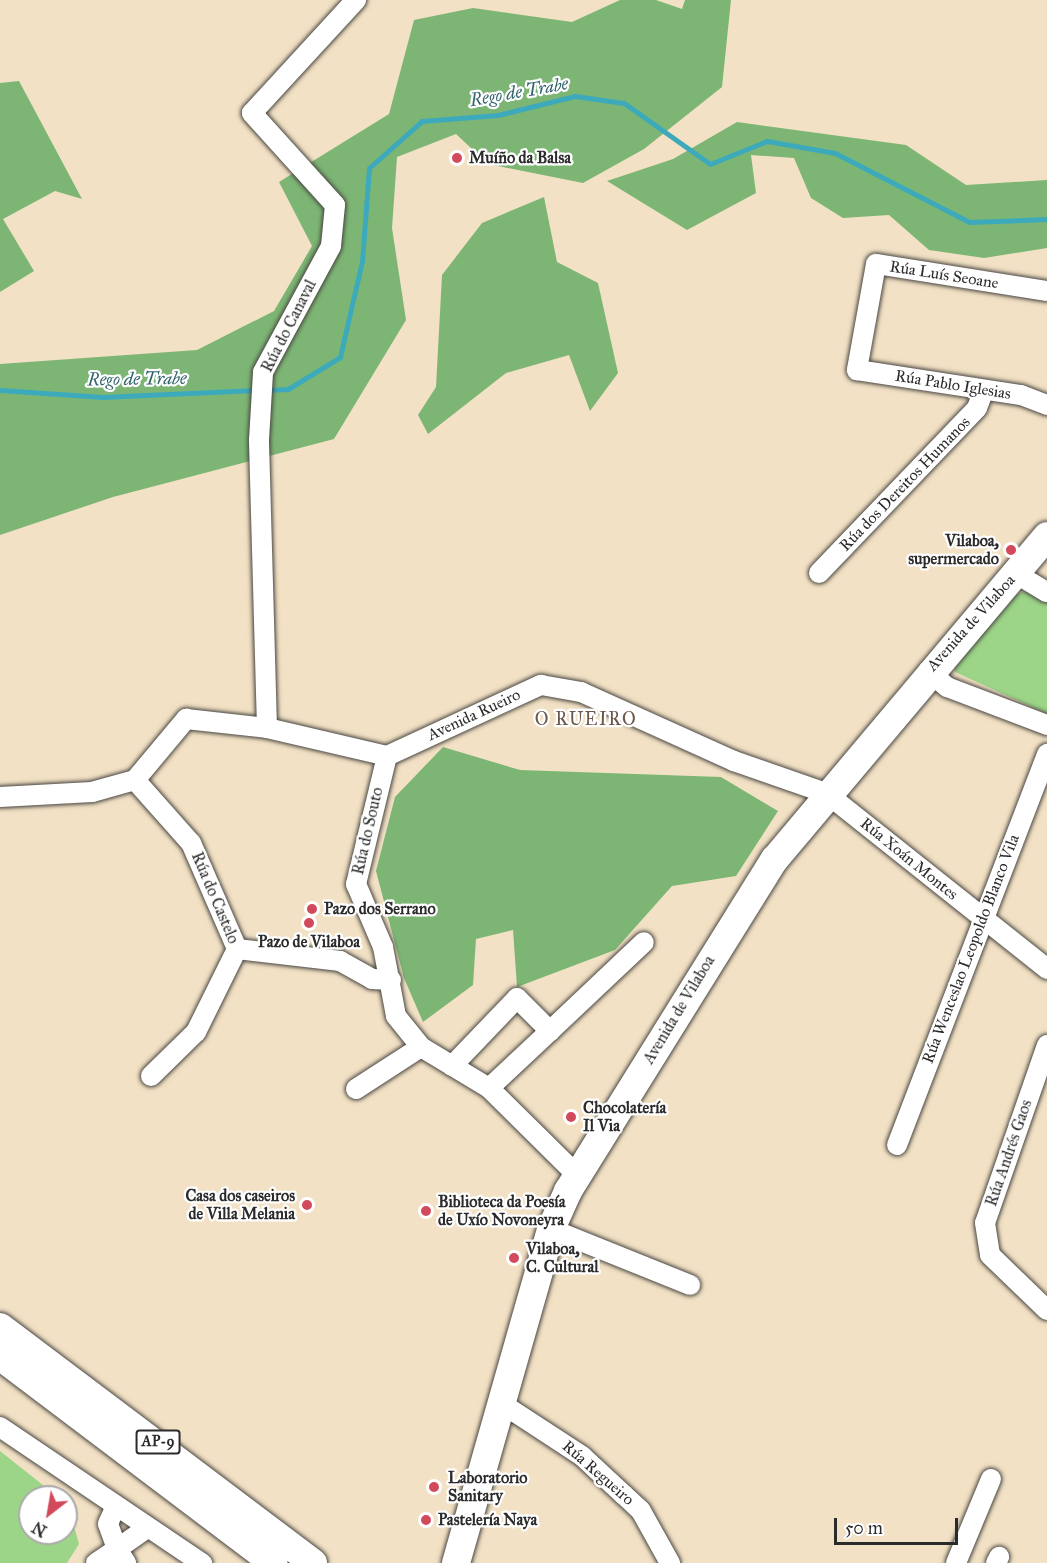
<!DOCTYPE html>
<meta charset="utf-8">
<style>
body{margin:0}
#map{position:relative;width:1047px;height:1563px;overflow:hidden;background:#f2e1c4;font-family:"IM FELL Great Primer",serif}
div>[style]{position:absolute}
.green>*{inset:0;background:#9cd588}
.forest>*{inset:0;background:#7db674}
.stream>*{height:5px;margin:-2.5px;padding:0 2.5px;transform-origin:2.5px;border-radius:2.5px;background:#3daabc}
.roads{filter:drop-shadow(0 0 2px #494642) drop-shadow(0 0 2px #494642)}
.minor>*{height:20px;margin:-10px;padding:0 10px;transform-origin:10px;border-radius:10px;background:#fff}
.highway>*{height:28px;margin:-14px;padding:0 14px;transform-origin:14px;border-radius:14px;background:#fff}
.dots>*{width:16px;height:16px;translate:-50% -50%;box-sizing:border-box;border:3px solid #fff;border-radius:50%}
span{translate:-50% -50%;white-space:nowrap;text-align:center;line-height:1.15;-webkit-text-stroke:4.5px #fff;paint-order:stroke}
.shield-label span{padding:2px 4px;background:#fff;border:2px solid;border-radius:4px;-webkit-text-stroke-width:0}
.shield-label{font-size:15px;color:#2b2b2b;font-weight:700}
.poi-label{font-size:16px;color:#2b2b2b;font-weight:700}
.left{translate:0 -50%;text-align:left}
.right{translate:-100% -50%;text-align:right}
.street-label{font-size:16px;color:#2b2b2b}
.water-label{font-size:18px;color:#33646c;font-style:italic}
.neighbourhood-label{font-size:18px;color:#6a584c;letter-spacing:1.5px}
.north{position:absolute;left:18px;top:1485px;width:60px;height:60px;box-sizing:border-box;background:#fff;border:2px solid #aaa;border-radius:50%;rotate:211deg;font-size:16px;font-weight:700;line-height:24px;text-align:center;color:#2b2b2b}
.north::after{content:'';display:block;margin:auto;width:21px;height:27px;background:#d1495b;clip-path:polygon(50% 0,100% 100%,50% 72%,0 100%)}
.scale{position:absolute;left:834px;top:1518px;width:124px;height:27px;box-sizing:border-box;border:3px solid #2b2b2b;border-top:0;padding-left:8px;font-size:18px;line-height:21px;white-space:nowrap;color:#2b2b2b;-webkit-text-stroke:4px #fff;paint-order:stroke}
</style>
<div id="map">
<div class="green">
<div style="clip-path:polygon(1027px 591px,1047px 599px,1047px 714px,955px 672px,954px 657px,1014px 595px)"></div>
<div style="clip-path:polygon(0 1451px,58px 1497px,30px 1497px,30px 1533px,66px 1533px,66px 1507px,70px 1512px,79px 1544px,67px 1563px,0 1563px)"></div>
</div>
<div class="forest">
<div style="clip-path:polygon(620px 0,656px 0,682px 9px,685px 0,731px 0,722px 87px,644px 149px,583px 183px,488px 164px,456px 134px,397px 157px,392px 228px,406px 320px,334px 439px,113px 497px,0 535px,0 364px,197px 350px,274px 311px,312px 246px,279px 182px,389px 114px,414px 20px,473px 8px,572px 22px)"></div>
<div style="clip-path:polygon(19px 81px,82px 199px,55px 191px,3px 219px,34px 271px,0 292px,0 83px)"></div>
<div style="clip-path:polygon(737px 122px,906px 145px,966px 185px,1047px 180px,1047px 248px,984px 258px,929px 250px,889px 215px,843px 218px,811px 198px,794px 158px,751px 155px,756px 193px,687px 230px,607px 181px,673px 159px)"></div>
<div style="clip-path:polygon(544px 197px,557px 262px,598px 283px,618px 373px,590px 411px,569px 355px,506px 373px,428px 434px,418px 415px,436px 387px,442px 275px,482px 223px)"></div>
<div style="clip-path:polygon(443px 747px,520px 770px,721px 777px,778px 811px,736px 876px,672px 886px,615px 950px,517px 987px,513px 930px,476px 939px,473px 985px,423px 1022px,404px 978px,376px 871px,395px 797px)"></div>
</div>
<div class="stream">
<div style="left:0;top:390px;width:103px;rotate:3.9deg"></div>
<div style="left:103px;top:397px;width:155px;rotate:-2.6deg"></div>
<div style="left:267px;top:390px;width:21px;rotate:-3deg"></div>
<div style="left:288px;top:389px;width:61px;rotate:-31.6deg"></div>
<div style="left:340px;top:357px;width:98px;rotate:-77.1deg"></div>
<div style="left:362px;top:261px;width:93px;rotate:-85.7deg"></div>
<div style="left:369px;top:168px;width:71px;rotate:-41.6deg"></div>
<div style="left:422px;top:121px;width:76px;rotate:-4.5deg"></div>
<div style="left:498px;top:115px;width:79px;rotate:-13.9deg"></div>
<div style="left:575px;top:96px;width:49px;rotate:8.1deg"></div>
<div style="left:624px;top:103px;width:105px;rotate:35.3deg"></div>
<div style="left:710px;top:164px;width:61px;rotate:-22deg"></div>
<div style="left:767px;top:141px;width:69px;rotate:10deg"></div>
<div style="left:835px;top:153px;width:151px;rotate:27.2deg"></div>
<div style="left:969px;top:222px;width:78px;rotate:-2.2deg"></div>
</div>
<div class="roads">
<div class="minor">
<div style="left:1047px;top:291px;width:173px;rotate:-171deg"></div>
<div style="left:876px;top:264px;width:108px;rotate:100.2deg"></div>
<div style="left:857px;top:370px;width:166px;rotate:8.7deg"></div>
<div style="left:1021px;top:395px;width:28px;rotate:21deg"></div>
<div style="left:819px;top:573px;width:228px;rotate:-46.2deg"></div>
<div style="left:977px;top:408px;width:19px;rotate:-69deg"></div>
<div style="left:1015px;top:573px;width:37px;rotate:31deg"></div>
<div style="left:928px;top:671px;width:25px;rotate:40deg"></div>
<div style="left:947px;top:687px;width:107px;rotate:20.8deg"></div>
<div style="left:267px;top:728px;width:288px;rotate:-91.6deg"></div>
<div style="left:259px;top:440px;width:68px;rotate:-86.6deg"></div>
<div style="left:263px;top:372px;width:143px;rotate:-61.6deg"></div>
<div style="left:331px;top:246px;width:41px;rotate:-84.4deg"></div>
<div style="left:335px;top:205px;width:124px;rotate:-132.1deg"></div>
<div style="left:252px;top:113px;width:154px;rotate:-47.4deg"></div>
<div style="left:387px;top:756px;width:132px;rotate:103.6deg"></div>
<div style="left:356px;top:884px;width:69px;rotate:66.8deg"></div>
<div style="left:383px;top:947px;width:70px;rotate:79.3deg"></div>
<div style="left:396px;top:1016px;width:40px;rotate:51deg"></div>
<div style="left:421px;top:1047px;width:79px;rotate:31.1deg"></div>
<div style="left:489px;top:1088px;width:125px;rotate:44.7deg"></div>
<div style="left:135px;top:780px;width:80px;rotate:-50.1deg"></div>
<div style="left:186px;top:719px;width:81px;rotate:6.3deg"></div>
<div style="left:267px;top:728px;width:123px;rotate:13.1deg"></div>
<div style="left:387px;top:756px;width:170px;rotate:-24.8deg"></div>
<div style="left:541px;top:685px;width:41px;rotate:9.9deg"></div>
<div style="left:581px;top:692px;width:168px;rotate:24.3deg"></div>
<div style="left:734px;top:761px;width:97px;rotate:19.2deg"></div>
<div style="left:826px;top:793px;width:283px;rotate:38.5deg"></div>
<div style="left:135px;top:780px;width:84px;rotate:48.4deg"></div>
<div style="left:191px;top:843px;width:116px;rotate:66.5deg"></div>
<div style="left:237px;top:949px;width:104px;rotate:6.6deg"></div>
<div style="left:340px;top:961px;width:37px;rotate:29deg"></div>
<div style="left:372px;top:979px;width:19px;rotate:3deg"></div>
<div style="left:0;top:797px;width:92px;rotate:-3.1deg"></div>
<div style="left:92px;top:792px;width:45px;rotate:-15.6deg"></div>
<div style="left:550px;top:1031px;width:129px;rotate:-43.4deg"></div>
<div style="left:1047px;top:1045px;width:188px;rotate:109.2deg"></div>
<div style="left:985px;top:1223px;width:32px;rotate:81deg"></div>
<div style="left:990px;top:1255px;width:79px;rotate:44deg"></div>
<div style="left:452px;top:1066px;width:94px;rotate:-46.3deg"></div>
<div style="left:517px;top:998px;width:47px;rotate:45deg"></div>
<div style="left:550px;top:1031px;width:83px;rotate:136.9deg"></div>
<div style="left:151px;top:1076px;width:63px;rotate:-44.4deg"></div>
<div style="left:196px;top:1032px;width:93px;rotate:-63.7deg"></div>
<div style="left:356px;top:1089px;width:77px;rotate:-32.9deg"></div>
<div style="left:897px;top:1145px;width:419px;rotate:-69deg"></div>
<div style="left:551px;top:1229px;width:150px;rotate:21.9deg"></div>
<div style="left:504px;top:1405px;width:93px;rotate:33.2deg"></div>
<div style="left:582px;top:1456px;width:57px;rotate:42.9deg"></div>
<div style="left:624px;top:1495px;width:23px;rotate:43deg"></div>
<div style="left:641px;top:1511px;width:60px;rotate:60.9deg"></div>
<div style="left:0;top:1427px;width:244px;rotate:34deg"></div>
<div style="left:115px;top:1508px;width:17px;rotate:114deg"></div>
<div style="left:108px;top:1524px;width:27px;rotate:70deg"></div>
<div style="left:117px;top:1549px;width:37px;rotate:-35deg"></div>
<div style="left:96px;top:1563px;width:25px;rotate:-34deg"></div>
<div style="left:117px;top:1549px;width:17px;rotate:57deg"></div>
<div style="left:956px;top:1563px;width:91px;rotate:-67.4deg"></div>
<div style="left:996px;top:1563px;width:7px;rotate:-63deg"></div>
</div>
<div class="highway">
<div style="left:0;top:1327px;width:392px;rotate:37deg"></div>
<div style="left:0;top:1356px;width:343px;rotate:37.1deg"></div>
<div style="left:456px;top:1563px;width:347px;rotate:-74.1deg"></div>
<div style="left:551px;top:1229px;width:42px;rotate:-65.9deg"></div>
<div style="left:568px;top:1191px;width:391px;rotate:-58.1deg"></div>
<div style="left:775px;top:859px;width:422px;rotate:-49.9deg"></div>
</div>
</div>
<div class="dots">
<div style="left:457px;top:158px;background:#d1495b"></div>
<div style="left:1011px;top:550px;background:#d1495b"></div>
<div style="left:312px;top:909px;background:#d1495b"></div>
<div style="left:309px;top:923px;background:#d1495b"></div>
<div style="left:571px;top:1117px;background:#d1495b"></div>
<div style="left:307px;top:1205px;background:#d1495b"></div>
<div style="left:426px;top:1211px;background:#d1495b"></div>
<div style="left:514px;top:1258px;background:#d1495b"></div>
<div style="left:434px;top:1487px;background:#d1495b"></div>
<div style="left:426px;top:1520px;background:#d1495b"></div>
</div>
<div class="shield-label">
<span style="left:158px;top:1442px">AP-9</span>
</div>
<div class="poi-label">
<span class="left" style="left:469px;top:158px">Muíño da Balsa</span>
<span class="right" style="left:999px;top:550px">Vilaboa,<br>supermercado</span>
<span class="left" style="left:324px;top:909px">Pazo dos Serrano</span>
<span style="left:309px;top:942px">Pazo de Vilaboa</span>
<span class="left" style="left:583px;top:1117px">Chocolatería<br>Il Via</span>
<span class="right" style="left:295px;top:1205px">Casa dos caseiros<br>de Villa Melania</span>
<span class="left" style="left:438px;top:1211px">Biblioteca da Poesía<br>de Uxío Novoneyra</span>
<span class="left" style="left:526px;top:1258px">Vilaboa,<br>C. Cultural</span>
<span class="left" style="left:448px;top:1487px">Laboratorio<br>Sanitary</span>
<span class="left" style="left:438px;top:1520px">Pastelería Naya</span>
</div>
<div class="street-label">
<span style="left:944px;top:275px;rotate:9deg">Rúa Luís Seoane</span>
<span style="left:289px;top:326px;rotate:-63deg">Rúa do Canaval</span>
<span style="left:953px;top:385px;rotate:9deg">Rúa Pablo Iglesias</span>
<span style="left:905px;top:484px;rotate:-46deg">Rúa dos Dereitos Humanos</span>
<span style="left:971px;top:623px;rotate:-48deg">Avenida de Vilaboa</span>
<span style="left:474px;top:715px;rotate:-25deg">Avenida Rueiro</span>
<span style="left:368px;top:831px;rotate:-77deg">Rúa do Souto</span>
<span style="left:909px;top:859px;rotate:39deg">Rúa Xoán Montes</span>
<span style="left:215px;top:898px;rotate:67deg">Rúa do Castelo</span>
<span style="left:971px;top:949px;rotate:-69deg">Rúa Wenceslao Leopoldo Blanco Vila</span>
<span style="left:679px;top:1010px;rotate:-59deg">Avenida de Vilaboa</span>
<span style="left:1009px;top:1153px;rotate:-71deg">Rúa Andrés Gaos</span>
<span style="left:598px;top:1473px;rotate:41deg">Rúa Regueiro</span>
</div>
<div class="water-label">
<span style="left:519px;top:92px;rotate:-10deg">Rego de Trabe</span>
<span style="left:137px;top:379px;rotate:-1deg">Rego de Trabe</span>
</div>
<div class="neighbourhood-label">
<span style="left:586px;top:719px">O RUEIRO</span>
</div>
<div class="north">N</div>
<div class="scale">50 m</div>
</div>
